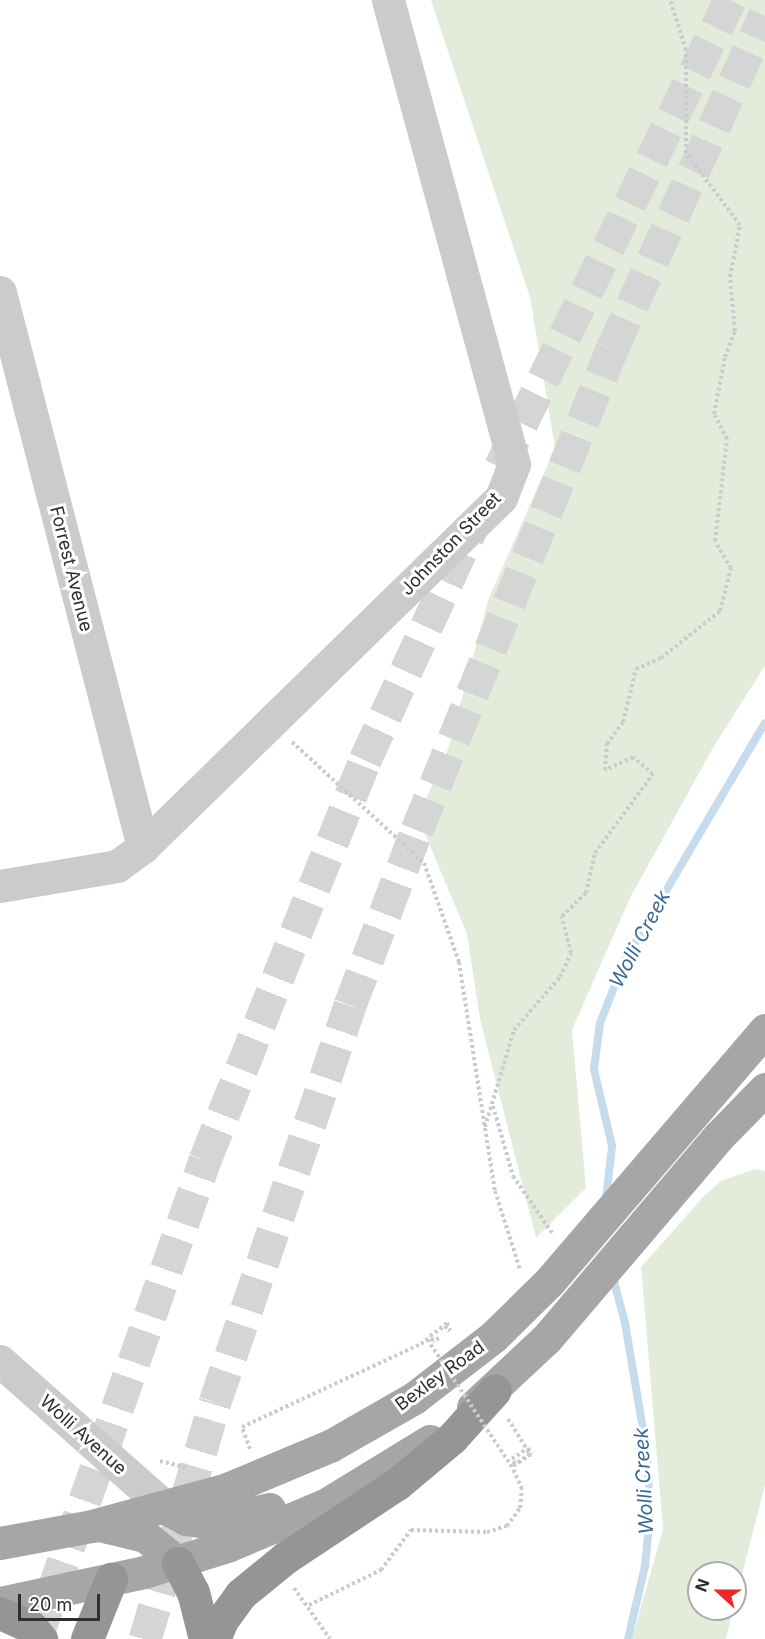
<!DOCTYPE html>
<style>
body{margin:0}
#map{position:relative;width:765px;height:1639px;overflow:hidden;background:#fff;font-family:Inter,sans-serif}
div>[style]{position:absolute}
.green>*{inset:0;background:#e3ecdb}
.stream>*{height:8px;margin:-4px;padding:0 4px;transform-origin:4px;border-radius:4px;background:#c6dced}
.highway-tunnel>*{height:33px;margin-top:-16.5px;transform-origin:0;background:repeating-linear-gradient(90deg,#d5d5d5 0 33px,transparent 0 49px)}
.path>*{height:4px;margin-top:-2px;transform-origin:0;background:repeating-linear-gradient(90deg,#cbcbcb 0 3px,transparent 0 6px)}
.minor>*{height:33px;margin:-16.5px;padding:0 16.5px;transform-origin:16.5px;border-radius:16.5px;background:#cbcbcb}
.major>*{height:33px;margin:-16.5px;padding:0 16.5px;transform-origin:16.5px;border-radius:16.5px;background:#a6a6a6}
.highway>*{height:33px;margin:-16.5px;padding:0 16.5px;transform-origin:16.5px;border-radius:16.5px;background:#959595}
.path-bridge>*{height:4px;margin-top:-2px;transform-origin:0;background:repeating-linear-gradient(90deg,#cbcbcb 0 3px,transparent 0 6px)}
span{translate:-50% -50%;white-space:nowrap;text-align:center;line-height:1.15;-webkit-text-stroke:6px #fff;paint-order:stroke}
.street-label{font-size:18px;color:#2e2e2e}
.water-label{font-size:20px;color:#376b95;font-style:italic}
.north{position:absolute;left:687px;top:1561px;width:60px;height:60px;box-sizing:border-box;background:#fff;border:2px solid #ababab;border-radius:50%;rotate:291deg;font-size:16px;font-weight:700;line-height:24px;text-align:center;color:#2e2e2e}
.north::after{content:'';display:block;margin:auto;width:21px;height:27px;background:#ef2629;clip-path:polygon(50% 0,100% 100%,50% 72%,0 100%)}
.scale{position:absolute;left:18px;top:1594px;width:82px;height:27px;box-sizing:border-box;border:3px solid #2e2e2e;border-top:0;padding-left:8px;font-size:18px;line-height:21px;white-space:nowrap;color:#2e2e2e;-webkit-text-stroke:4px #fff;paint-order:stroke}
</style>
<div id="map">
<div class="green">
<div style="clip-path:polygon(431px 0,765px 0,765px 666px,714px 746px,630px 898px,572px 1030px,586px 1188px,536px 1238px,480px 1019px,467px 934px,418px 817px,448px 749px,489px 598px,555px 448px,530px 297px)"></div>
<div style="clip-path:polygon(755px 1169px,765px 1171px,765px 1485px,735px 1602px,735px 1573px,699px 1573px,699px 1609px,733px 1609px,726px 1639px,632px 1639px,663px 1529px,641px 1267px,704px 1196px,721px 1181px)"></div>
</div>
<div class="stream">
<div style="left:606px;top:1199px;width:53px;rotate:-83.5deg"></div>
<div style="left:612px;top:1146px;width:79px;rotate:-103.2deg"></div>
<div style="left:594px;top:1069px;width:46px;rotate:-82.6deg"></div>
<div style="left:600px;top:1023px;width:66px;rotate:-68.5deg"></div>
<div style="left:624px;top:962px;width:277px;rotate:-59.5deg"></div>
<div style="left:612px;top:1274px;width:51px;rotate:75.1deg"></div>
<div style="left:625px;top:1323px;width:132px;rotate:80.4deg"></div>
<div style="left:647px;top:1453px;width:63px;rotate:87.3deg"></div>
<div style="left:650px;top:1516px;width:50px;rotate:95.7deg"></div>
<div style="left:645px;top:1566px;width:75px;rotate:103.1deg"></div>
</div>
<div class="highway-tunnel">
<div style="left:500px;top:467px;width:521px;rotate:-63.78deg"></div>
<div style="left:36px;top:1639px;width:508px;rotate:-70.57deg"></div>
<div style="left:205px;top:1160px;width:431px;rotate:-68.2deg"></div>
<div style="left:365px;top:760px;width:256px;rotate:-65.3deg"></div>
<div style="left:145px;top:1639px;width:247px;rotate:-73.5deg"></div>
<div style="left:215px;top:1402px;width:419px;rotate:-71.2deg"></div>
<div style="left:350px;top:1005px;width:187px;rotate:-69.1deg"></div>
<div style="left:417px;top:830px;width:519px;rotate:-67.93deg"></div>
<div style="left:612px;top:349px;width:367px;rotate:-65.4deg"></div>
</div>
<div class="path">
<div style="left:292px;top:742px;width:179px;rotate:42.5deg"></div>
<div style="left:424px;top:863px;width:105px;rotate:70.5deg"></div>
<div style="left:459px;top:962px;width:232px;rotate:81.1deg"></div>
<div style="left:495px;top:1191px;width:83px;rotate:72.4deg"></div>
<div style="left:493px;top:1106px;width:73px;rotate:74.1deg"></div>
<div style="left:513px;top:1176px;width:69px;rotate:55.6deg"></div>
<div style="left:485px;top:1127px;width:101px;rotate:-73.4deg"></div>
<div style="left:514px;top:1030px;width:70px;rotate:-49deg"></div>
<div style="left:560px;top:977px;width:26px;rotate:-65deg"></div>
<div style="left:571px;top:953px;width:38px;rotate:-104deg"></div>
<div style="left:562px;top:916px;width:33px;rotate:-44deg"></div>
<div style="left:586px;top:893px;width:41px;rotate:-77.3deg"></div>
<div style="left:595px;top:853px;width:98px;rotate:-53.7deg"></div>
<div style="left:653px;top:774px;width:26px;rotate:-140deg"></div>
<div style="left:633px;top:757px;width:31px;rotate:155deg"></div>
<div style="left:605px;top:770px;width:26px;rotate:-86deg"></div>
<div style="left:607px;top:744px;width:27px;rotate:-54deg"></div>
<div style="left:623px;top:722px;width:55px;rotate:-76.2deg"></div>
<div style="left:636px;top:669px;width:27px;rotate:-24deg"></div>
<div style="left:661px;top:658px;width:75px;rotate:-38.5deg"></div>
<div style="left:720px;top:611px;width:44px;rotate:-75.7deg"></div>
<div style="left:731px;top:568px;width:31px;rotate:-121deg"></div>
<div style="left:715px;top:541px;width:103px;rotate:-83.3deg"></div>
<div style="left:727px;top:439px;width:28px;rotate:-117deg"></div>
<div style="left:714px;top:414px;width:58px;rotate:-79.1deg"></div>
<div style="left:725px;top:357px;width:28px;rotate:-69deg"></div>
<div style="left:735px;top:331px;width:54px;rotate:-95.3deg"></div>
<div style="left:730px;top:277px;width:53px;rotate:-79.1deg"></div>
<div style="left:740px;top:225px;width:90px;rotate:-126.9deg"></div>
<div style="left:686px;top:153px;width:103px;rotate:-90deg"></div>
<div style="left:686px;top:50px;width:52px;rotate:-107.7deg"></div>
<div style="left:439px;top:1338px;width:7px;rotate:153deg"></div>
<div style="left:433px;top:1341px;width:6px;rotate:-121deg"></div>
<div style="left:430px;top:1336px;width:18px;rotate:-34deg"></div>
<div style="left:445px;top:1326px;width:7px;rotate:56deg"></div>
<div style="left:508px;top:1419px;width:41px;rotate:57.8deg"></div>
<div style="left:530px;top:1454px;width:18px;rotate:146deg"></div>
<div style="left:515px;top:1464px;width:6px;rotate:-121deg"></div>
<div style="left:512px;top:1459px;width:19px;rotate:-35deg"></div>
<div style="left:528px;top:1448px;width:7px;rotate:63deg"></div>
<div style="left:531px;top:1454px;width:23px;rotate:146deg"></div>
<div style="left:250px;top:1449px;width:23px;rotate:-110deg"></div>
<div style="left:242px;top:1427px;width:197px;rotate:-24.9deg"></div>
<div style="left:421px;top:1344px;width:33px;rotate:-39deg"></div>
<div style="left:447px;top:1323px;width:8px;rotate:67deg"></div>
<div style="left:160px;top:1461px;width:29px;rotate:14deg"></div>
<div style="left:294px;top:1588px;width:62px;rotate:54.8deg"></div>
<div style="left:309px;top:1605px;width:80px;rotate:-25.9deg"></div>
<div style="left:381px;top:1570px;width:50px;rotate:-53.1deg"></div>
</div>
<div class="minor">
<div style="left:0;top:292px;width:573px;rotate:75.55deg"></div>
<div style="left:0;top:886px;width:119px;rotate:-9.7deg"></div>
<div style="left:117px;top:866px;width:32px;rotate:-36deg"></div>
<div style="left:143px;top:847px;width:500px;rotate:-44.3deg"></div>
<div style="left:501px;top:498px;width:36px;rotate:-69deg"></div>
<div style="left:514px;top:464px;width:481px;rotate:-105.2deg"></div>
<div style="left:0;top:1361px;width:222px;rotate:41.5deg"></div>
</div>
<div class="major">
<div style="left:473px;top:1407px;width:101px;rotate:-43deg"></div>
<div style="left:547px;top:1338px;width:265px;rotate:-49.6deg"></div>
<div style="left:719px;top:1136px;width:66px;rotate:-45.6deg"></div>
<div style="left:166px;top:1508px;width:23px;rotate:29deg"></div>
<div style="left:186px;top:1519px;width:26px;rotate:9deg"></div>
<div style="left:212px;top:1523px;width:59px;rotate:-13.8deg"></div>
<div style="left:103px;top:1526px;width:43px;rotate:13.4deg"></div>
<div style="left:145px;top:1536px;width:43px;rotate:39.3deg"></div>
<div style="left:0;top:1543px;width:94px;rotate:-10.5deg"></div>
<div style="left:92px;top:1526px;width:140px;rotate:-15.3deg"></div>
<div style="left:227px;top:1489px;width:112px;rotate:-22.7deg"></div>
<div style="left:330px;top:1446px;width:97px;rotate:-29.7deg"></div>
<div style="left:414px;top:1398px;width:100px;rotate:-37.7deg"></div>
<div style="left:493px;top:1337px;width:78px;rotate:-44.5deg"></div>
<div style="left:549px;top:1282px;width:332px;rotate:-49.4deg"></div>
<div style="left:0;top:1603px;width:147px;rotate:-12.1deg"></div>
<div style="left:144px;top:1572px;width:87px;rotate:-17.4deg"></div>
<div style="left:227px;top:1546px;width:106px;rotate:-22.7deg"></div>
<div style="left:325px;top:1505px;width:123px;rotate:-31.4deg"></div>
</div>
<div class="highway">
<div style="left:178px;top:1563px;width:33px;rotate:63deg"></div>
<div style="left:193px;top:1592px;width:49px;rotate:75.7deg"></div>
<div style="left:0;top:1613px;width:34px;rotate:24deg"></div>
<div style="left:31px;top:1627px;width:16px;rotate:50deg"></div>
<div style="left:87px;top:1639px;width:65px;rotate:-68.2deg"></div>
<div style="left:214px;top:1639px;width:21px;rotate:-67deg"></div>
<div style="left:222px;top:1620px;width:32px;rotate:-54deg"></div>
<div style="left:241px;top:1594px;width:57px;rotate:-39.3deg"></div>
<div style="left:285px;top:1558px;width:134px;rotate:-33.5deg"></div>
<div style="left:397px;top:1484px;width:72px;rotate:-39.9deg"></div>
<div style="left:452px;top:1438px;width:64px;rotate:-48.1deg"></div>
</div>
<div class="path-bridge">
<div style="left:411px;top:1530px;width:76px;rotate:1.5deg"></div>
<div style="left:487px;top:1532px;width:21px;rotate:-17deg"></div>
<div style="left:507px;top:1526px;width:22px;rotate:-54deg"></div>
<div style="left:520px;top:1508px;width:19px;rotate:-84deg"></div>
<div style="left:522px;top:1489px;width:24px;rotate:-114deg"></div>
<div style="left:512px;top:1467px;width:154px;rotate:-123.6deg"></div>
</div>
<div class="street-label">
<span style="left:451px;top:544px;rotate:-46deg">Johnston Street</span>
<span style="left:71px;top:569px;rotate:76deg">Forrest Avenue</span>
<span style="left:440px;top:1376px;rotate:-36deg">Bexley Road</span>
<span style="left:83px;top:1435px;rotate:42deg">Wolli Avenue</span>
</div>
<div class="water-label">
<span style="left:640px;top:939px;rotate:-62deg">Wolli Creek</span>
<span style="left:644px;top:1481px;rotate:-93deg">Wolli Creek</span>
</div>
<div class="north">N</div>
<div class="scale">20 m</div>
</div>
